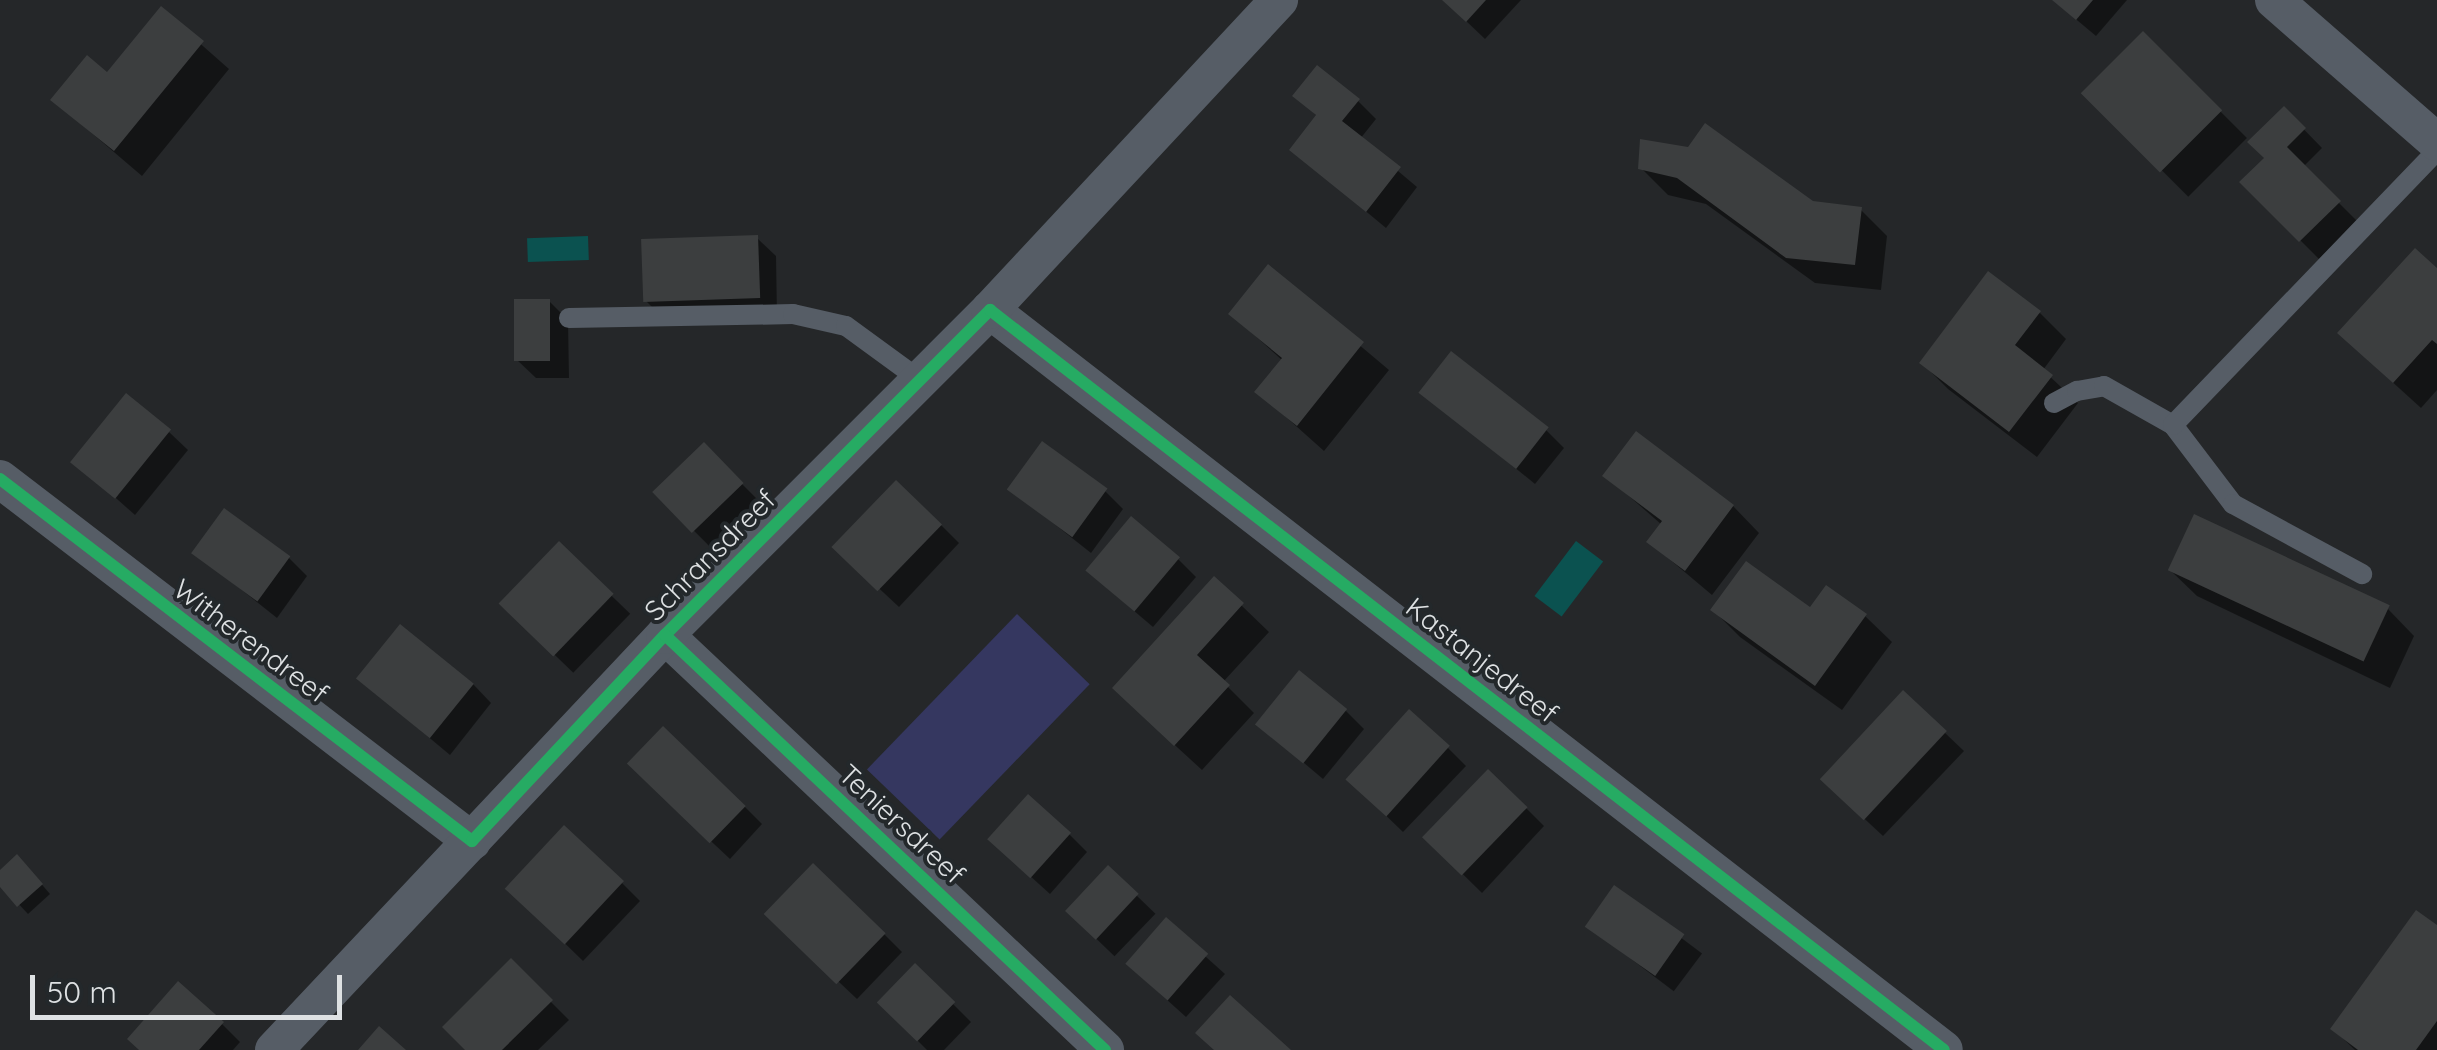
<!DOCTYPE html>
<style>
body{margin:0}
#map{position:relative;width:2437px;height:1050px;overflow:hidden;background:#252729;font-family:Quicksand,sans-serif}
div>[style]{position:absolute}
.green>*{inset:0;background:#353760;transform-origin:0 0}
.water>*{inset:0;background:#0b5250;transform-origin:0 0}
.shadow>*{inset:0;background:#0007;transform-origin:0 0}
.building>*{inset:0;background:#3c3e3f;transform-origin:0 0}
.lane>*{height:20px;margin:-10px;padding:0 10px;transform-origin:10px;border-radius:10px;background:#565d66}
.street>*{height:38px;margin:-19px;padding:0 19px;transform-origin:19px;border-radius:19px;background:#565d66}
.cycleway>*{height:12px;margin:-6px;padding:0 6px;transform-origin:6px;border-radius:6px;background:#26ab63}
span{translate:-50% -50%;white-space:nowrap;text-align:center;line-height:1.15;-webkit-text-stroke:8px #23282b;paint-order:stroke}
.street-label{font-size:28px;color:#dee1e3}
.scale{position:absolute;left:30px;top:975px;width:312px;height:45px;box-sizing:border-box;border:5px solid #dee1e3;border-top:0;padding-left:12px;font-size:30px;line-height:35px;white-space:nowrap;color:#dee1e3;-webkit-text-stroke:8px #23282b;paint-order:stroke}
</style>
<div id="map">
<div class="green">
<div style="left:1017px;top:614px;width:101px;height:216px;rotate:44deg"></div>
</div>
<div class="water">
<div style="left:588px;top:236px;width:24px;height:61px;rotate:88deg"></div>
<div style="left:1576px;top:541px;width:34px;height:69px;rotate:37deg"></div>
</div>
<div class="shadow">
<div style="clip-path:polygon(1444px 0,1521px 0,1485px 39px)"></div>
<div style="clip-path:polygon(2053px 0,2127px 0,2096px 36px)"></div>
<div style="clip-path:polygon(161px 9px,229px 69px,142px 176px,53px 100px,108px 75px)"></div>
<div style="left:2143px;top:34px;width:147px;height:83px;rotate:45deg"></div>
<div style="clip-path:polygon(1296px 96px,1358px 101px,1376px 119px,1360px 139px,1417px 187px,1386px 228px,1292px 150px,1318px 117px)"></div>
<div style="clip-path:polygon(2284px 109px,2322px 148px,2303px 167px,2357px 221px,2319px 259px,2242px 182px,2267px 158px)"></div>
<div style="clip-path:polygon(1641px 168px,1812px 204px,1860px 209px,1887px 236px,1881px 290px,1815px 283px,1706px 204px,1668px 195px)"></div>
<div style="clip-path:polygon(757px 238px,776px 256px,777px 315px,663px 318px,644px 299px)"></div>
<div style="clip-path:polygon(1268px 268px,1389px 370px,1324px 451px,1258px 392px,1283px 361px,1231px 314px)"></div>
<div style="clip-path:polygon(2437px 272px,2437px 390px,2421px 408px,2367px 359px)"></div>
<div style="clip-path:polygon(549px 301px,568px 320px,569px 378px,536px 378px,517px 360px)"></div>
<div style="clip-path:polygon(2040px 313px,2066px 339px,2043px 370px,2078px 403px,2037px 457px,1948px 389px,1922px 363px)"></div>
<div style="clip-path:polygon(1422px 392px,1546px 430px,1564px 448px,1535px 484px)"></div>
<div style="clip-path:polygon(169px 432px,188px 450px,135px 515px,74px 461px)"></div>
<div style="left:704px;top:446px;width:81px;height:67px;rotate:45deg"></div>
<div style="clip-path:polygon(1606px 476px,1733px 506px,1759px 533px,1712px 595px,1649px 542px,1662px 525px)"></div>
<div style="clip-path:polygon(1010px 489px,1105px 491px,1123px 509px,1091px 553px)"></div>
<div style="clip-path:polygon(941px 525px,959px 543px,899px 607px,855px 566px)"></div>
<div style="left:559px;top:545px;width:99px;height:82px;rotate:44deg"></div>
<div style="clip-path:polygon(195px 553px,289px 558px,307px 576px,277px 618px)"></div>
<div style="clip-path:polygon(1178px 559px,1196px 577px,1153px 627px,1107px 588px)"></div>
<div style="clip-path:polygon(2170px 570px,2388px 609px,2414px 636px,2390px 688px,2197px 596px)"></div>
<div style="clip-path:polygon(1214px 579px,1269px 632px,1223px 682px,1254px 713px,1202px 770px,1142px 715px)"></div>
<div style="clip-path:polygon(1713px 610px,1865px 616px,1892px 642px,1842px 710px,1740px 637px)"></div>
<div style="clip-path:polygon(359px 679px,473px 684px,491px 703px,450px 755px)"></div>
<div style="clip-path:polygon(1904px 694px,1964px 751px,1883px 836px,1841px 797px)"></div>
<div style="clip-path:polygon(1346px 711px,1364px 729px,1323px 779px,1259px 725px)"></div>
<div style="clip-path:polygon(1448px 748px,1466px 766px,1403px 832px,1347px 778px)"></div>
<div style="clip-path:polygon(648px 782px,744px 806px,762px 824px,730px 859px)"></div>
<div style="clip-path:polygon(1526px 808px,1544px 826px,1482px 893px,1426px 838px)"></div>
<div style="clip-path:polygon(1069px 834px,1087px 852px,1050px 894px,1009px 857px)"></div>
<div style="clip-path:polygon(26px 866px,50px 894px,28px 914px,0 884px,0 873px)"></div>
<div style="left:1108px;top:868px;width:66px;height:59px;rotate:44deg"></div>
<div style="clip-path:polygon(622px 883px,640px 901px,583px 961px,508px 888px)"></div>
<div style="left:1615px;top:888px;width:109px;height:47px;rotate:37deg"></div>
<div style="clip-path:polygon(1166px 921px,1225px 974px,1186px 1017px,1146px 981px)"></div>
<div style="clip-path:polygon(2437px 928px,2437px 1050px,2355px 1050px,2333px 1029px)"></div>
<div style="clip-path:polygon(786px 932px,884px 934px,902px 952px,857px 999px)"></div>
<div style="clip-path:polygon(511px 962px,569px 1020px,538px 1050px,468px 1050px)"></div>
<div style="clip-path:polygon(915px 966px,971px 1022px,944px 1050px,927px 1050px,879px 1002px)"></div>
<div style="clip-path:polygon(222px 1024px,240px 1042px,233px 1050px,141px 1050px)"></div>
</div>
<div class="building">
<div style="clip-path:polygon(1442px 0,1486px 0,1466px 22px)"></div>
<div style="clip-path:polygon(2052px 0,2093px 0,2076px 20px)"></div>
<div style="clip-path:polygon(161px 6px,204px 41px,114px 151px,50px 100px,87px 55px,107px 72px)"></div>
<div style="left:2143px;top:31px;width:112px;height:88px;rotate:45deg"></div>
<div style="clip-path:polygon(1317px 65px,1360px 99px,1342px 121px,1401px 167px,1366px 212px,1289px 150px,1316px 115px,1292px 96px)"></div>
<div style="clip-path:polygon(2284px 106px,2306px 128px,2287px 147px,2341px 201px,2299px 242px,2239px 182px,2264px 158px,2247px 142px)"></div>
<div style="clip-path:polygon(1705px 123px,1813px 201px,1862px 207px,1855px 265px,1786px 258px,1677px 178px,1638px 169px,1640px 139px,1688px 147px)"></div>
<div style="left:758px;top:235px;width:63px;height:117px;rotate:88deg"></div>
<div style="clip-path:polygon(2415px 248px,2437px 268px,2437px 344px,2432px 340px,2393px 383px,2337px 333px)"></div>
<div style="clip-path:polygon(1268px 264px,1364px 342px,1297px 426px,1254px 392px,1282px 358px,1228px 314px)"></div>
<div style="clip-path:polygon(1988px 271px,2041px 311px,2015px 345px,2053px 375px,2009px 432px,1919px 363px)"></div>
<div style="left:514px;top:299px;width:36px;height:62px"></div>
<div style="left:1451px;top:351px;width:124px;height:53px;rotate:38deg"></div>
<div style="left:126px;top:393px;width:58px;height:89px;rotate:39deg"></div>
<div style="clip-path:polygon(1636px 431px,1734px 505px,1685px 571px,1646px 542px,1662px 521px,1602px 476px)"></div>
<div style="left:1042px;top:441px;width:81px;height:60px;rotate:36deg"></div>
<div style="left:704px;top:442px;width:57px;height:72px;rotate:46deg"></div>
<div style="left:896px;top:480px;width:64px;height:93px;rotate:44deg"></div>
<div style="left:224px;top:508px;width:82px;height:56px;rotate:36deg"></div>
<div style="left:2194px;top:514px;width:216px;height:62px;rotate:25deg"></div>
<div style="left:1131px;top:516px;width:64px;height:71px;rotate:40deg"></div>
<div style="left:559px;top:541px;width:76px;height:87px;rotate:44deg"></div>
<div style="clip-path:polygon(1746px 561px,1810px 607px,1826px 585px,1867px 614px,1815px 686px,1710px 610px)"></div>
<div style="clip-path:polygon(1214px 576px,1244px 603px,1197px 655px,1230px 685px,1174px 746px,1112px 688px)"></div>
<div style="left:400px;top:624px;width:95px;height:70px;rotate:39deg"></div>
<div style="left:1299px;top:670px;width:62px;height:70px;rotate:39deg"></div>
<div style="left:1903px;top:690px;width:60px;height:122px;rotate:43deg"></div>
<div style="left:1409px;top:709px;width:55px;height:95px;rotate:42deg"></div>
<div style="left:663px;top:726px;width:115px;height:52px;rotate:44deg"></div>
<div style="left:1488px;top:769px;width:55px;height:95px;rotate:44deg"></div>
<div style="left:1028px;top:794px;width:58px;height:61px;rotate:42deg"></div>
<div style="left:564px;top:825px;width:82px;height:87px;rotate:43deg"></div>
<div style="clip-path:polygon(17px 854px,43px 884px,17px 907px,0 887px,0 870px)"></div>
<div style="left:813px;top:863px;width:101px;height:71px;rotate:44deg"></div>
<div style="left:1108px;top:865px;width:42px;height:63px;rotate:43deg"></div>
<div style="left:1614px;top:885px;width:86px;height:51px;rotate:35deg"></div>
<div style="clip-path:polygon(2416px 910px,2437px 925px,2437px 1021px,2416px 1050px,2358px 1050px,2330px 1029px)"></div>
<div style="left:1166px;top:917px;width:56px;height:62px;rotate:41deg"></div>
<div style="clip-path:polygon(511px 958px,553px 1000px,502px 1050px,465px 1050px,442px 1027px)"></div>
<div style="left:915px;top:963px;width:56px;height:55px;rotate:44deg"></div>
<div style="clip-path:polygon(178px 981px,224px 1022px,199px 1050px,139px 1050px,127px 1039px)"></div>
<div style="clip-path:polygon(1230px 995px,1291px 1050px,1214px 1050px,1195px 1033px)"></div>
<div style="clip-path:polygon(379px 1026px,406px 1050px,358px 1050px)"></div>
</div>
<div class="lane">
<div style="left:569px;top:318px;width:224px;rotate:-1deg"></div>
<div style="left:793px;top:314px;width:54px;rotate:12.8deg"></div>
<div style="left:846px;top:326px;width:92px;rotate:36.1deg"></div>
<div style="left:2054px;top:403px;width:26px;rotate:-28deg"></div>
<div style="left:2077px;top:391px;width:27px;rotate:-10deg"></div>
<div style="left:2104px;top:386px;width:79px;rotate:29.5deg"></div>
<div style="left:2173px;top:425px;width:99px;rotate:52.8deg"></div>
<div style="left:2233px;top:504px;width:147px;rotate:28.5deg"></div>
<div style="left:2173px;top:425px;width:380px;rotate:-46.1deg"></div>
</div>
<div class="street">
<div style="left:2274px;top:0;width:216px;rotate:41.1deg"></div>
<div style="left:990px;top:310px;width:1207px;rotate:37.8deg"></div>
<div style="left:0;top:479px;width:595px;rotate:37.49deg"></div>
<div style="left:665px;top:635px;width:605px;rotate:43.33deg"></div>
<div style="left:274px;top:1050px;width:570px;rotate:-46.71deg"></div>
<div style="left:665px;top:635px;width:460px;rotate:-45deg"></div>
<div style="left:990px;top:310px;width:424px;rotate:-47deg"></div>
</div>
<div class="cycleway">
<div style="left:0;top:479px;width:595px;rotate:37.49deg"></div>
<div style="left:472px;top:841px;width:282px;rotate:-46.9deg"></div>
<div style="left:665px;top:635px;width:460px;rotate:-45deg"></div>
<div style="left:990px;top:310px;width:1207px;rotate:37.8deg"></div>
<div style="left:665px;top:635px;width:605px;rotate:43.33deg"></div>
</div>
<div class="street-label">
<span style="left:710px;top:555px;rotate:-45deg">Schransdreef</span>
<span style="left:251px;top:641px;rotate:37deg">Witherendreef</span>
<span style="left:1482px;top:660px;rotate:38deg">Kastanjedreef</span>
<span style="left:902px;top:824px;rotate:43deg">Teniersdreef</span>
</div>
<div class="scale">50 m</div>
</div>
